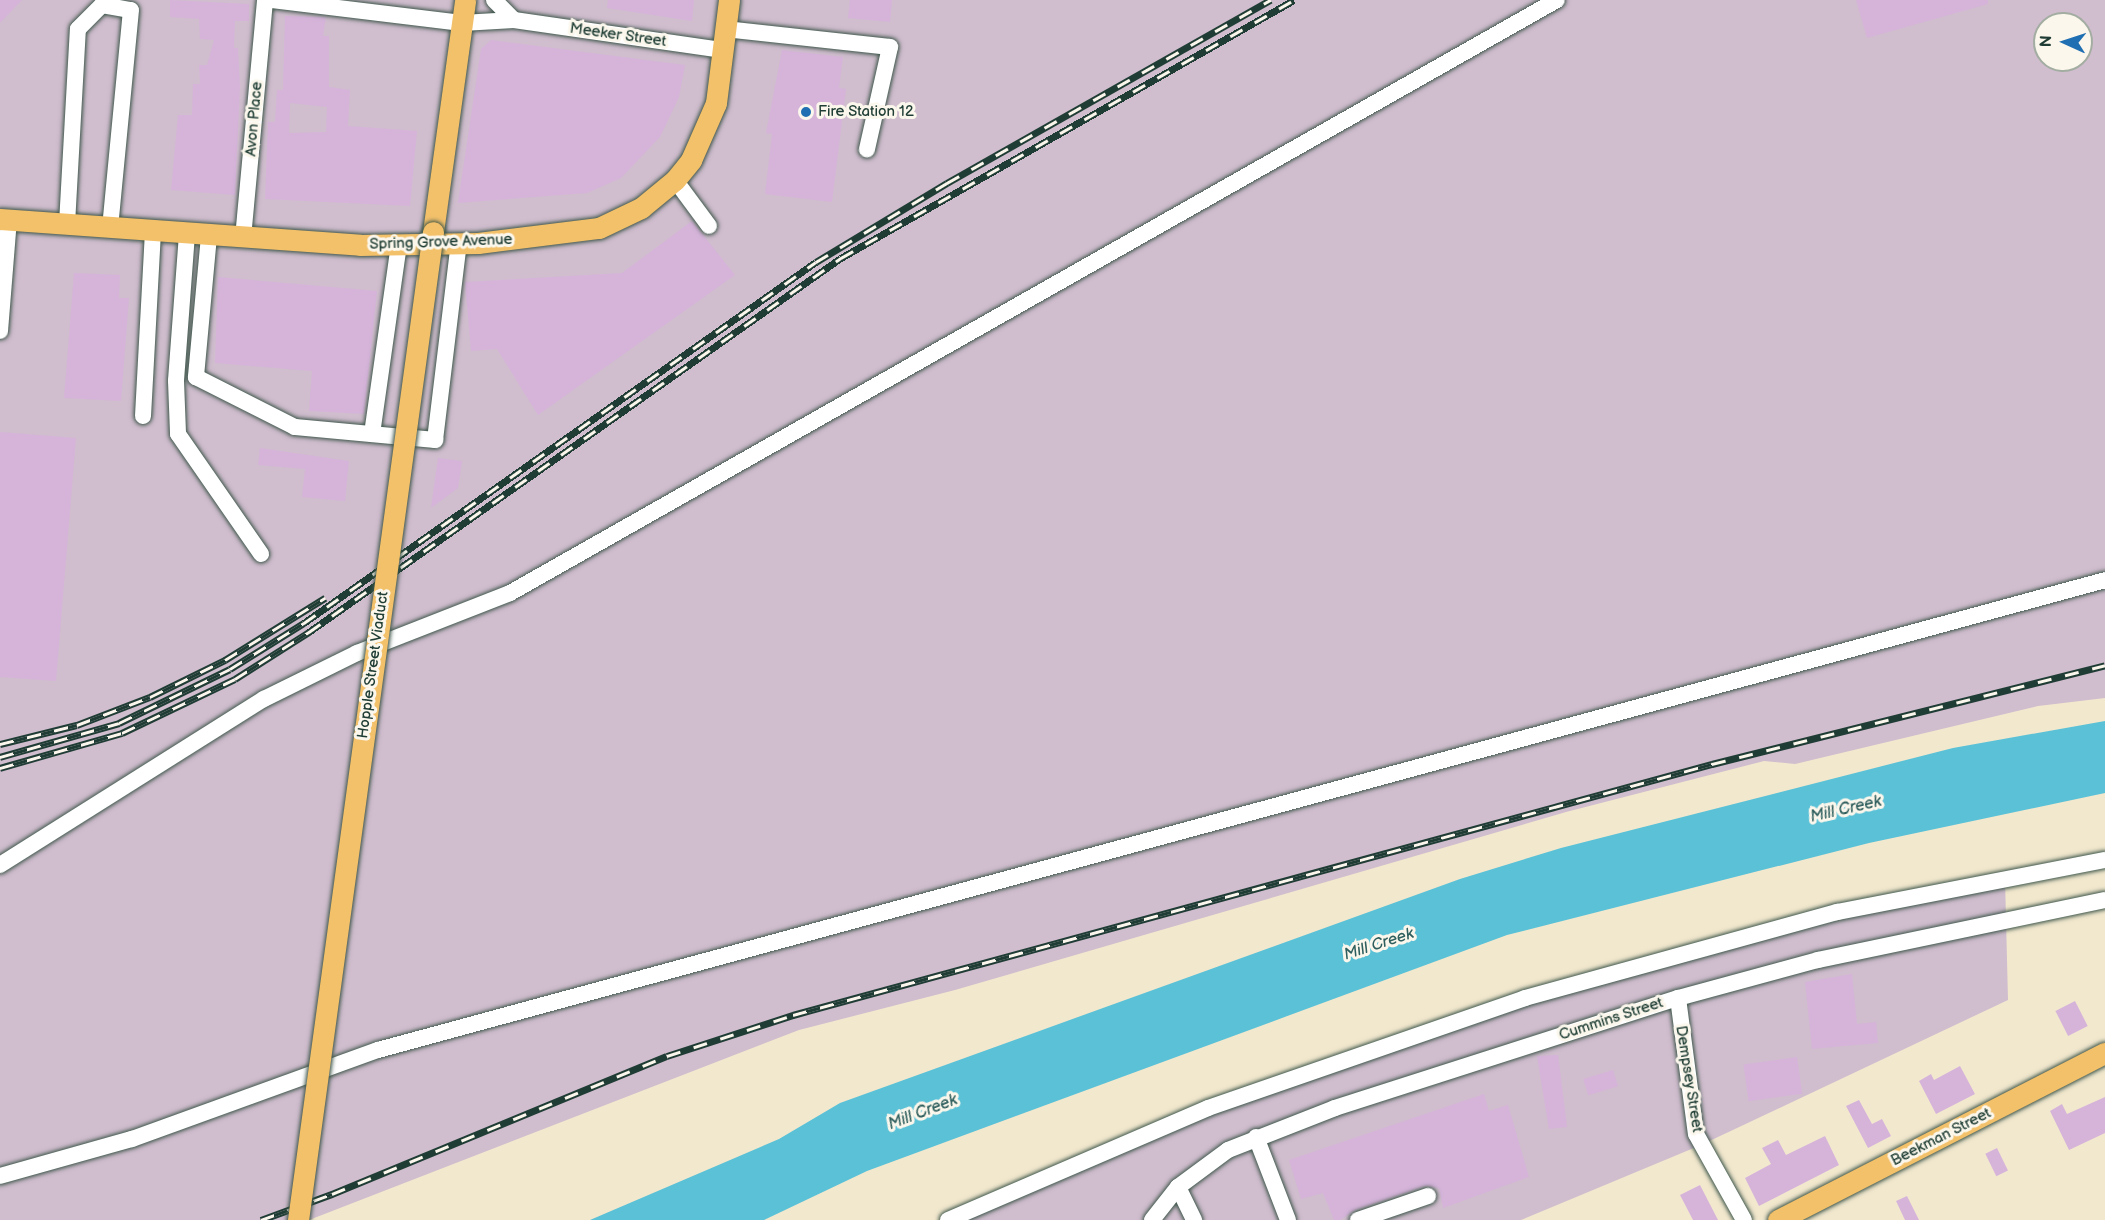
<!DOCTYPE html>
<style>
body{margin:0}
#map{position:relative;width:2105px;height:1220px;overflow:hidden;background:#f2e8ce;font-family:"Balsamiq Sans",sans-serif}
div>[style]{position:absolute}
.industrial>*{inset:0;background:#d0bdce}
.water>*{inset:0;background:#5ac1d7}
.building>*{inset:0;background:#d6b4da;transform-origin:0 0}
.roads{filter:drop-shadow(0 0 2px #3f574b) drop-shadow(0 0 2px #3f574b)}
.minor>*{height:16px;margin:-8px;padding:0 8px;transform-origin:8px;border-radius:8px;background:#fff}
.major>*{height:21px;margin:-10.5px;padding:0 10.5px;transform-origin:10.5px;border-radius:10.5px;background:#f4c16b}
.rail>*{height:7px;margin-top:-3.5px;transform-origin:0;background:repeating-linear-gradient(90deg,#fbf7ec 0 14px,#1f3d34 0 28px);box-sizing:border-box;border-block:2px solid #1f3d34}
.bridges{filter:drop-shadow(0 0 2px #3f574b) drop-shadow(0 0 2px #3f574b)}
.major-bridge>*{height:21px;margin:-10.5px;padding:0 10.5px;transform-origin:10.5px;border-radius:10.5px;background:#f4c16b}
.dots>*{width:16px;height:16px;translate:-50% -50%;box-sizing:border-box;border:3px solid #fbf7ec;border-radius:50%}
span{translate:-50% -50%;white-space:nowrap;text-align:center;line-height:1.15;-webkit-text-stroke:6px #fbf7ec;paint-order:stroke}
.street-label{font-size:15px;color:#1f3d34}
.poi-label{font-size:15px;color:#1f3d34}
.left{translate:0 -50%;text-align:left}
.water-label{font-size:16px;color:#2e5e5d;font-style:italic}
.north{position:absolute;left:2033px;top:12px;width:60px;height:60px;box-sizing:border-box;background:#fbf7ec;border:2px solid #a3ada2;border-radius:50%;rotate:273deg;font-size:16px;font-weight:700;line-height:24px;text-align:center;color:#1f3d34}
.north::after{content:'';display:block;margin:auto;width:21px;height:27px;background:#1f6fb2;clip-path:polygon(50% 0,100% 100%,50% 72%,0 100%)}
</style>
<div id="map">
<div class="industrial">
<div style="clip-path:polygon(evenodd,0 0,2105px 0,2105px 698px,2038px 706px,1795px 764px,1764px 761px,1566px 812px,955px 990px,799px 1030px,309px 1220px,0 1220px,0 0,2045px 24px,2081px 24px,2081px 60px,2045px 60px,2045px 24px)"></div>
<div style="clip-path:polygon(2005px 879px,2008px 1000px,1701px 1145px,1521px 1220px,948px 1220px,1036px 1179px,1525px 998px)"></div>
</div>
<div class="water">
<div style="clip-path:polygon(2105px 721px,2105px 793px,1869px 843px,1507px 935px,867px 1171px,764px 1220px,590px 1220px,779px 1139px,840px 1103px,1460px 879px,1561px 848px,1953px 748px)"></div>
</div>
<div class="building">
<div style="clip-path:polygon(0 0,22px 0,0 23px)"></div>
<div style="clip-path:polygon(170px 0,249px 4px,249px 21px,235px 21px,234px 48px,238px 48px,240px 86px,235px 195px,171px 190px,178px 115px,192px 115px,193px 84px,200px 84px,199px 65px,207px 65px,214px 40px,200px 39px,199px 19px,170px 17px)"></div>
<div style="clip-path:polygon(608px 0,694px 0,692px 21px,607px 8px)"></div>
<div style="clip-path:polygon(850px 0,892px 0,890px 22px,848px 18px)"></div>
<div style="clip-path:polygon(1856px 0,1988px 0,1988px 4px,1867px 38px)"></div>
<div style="clip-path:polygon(evenodd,285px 16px,326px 17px,323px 36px,329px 36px,329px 87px,350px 90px,348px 126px,417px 131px,410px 206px,265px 199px,268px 122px,275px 122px,277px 90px,283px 90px,285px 16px,290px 103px,327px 107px,326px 132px,289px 133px,290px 103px)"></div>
<div style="clip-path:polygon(491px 40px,685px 65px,679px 97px,660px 137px,621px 178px,587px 193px,458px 203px,481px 49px)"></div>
<div style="clip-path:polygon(782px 50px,843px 57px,839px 88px,846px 89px,832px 202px,765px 194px,772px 134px,766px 133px)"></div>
<div style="clip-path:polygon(692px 221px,735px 275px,538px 415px,497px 349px,471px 351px,465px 282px,622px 273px)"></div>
<div style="clip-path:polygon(74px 273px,120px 275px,119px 298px,129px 298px,121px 401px,64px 398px)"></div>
<div style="clip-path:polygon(218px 277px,377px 291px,364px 414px,309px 411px,312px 371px,215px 363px)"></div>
<div style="clip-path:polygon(0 432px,76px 438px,56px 681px,0 677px)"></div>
<div style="clip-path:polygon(260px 448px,349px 461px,345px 501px,302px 497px,305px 469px,258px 465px)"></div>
<div style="clip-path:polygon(438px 458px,462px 461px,458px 488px,431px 508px)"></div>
<div style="clip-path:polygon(1852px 974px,1857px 1024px,1876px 1022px,1878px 1043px,1812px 1049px,1805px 982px)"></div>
<div style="left:2075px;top:1001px;width:28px;height:22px;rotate:63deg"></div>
<div style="clip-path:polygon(1558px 1055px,1567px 1127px,1549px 1129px,1537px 1056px)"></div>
<div style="left:1797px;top:1057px;width:37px;height:54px;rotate:82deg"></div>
<div style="clip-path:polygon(1960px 1066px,1975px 1094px,1936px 1114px,1919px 1081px,1931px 1074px,1934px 1080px)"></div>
<div style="left:1613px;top:1070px;width:17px;height:31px;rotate:73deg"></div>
<div style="clip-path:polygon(1484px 1094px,1489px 1111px,1508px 1105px,1529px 1177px,1443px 1208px,1439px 1188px,1425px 1186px,1355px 1210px,1340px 1220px,1334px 1220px,1323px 1193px,1301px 1199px,1289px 1160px)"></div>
<div style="clip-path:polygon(2105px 1097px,2105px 1133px,2069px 1150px,2050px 1111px,2062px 1104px,2067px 1114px)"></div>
<div style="clip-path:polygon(1859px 1100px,1872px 1124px,1882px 1119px,1891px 1136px,1868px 1148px,1846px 1106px)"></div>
<div style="clip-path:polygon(1825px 1136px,1839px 1165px,1759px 1206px,1745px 1178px,1771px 1164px,1762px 1148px,1778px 1140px,1786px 1155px)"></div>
<div style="left:1997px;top:1148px;width:25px;height:13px;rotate:64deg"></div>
<div style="clip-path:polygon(1700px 1185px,1718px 1220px,1693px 1220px,1680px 1195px)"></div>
<div style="clip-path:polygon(1907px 1196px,1919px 1220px,1905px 1220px,1896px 1201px)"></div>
</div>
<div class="roads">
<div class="minor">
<div style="left:272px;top:0;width:191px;rotate:6.9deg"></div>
<div style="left:462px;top:23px;width:52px;rotate:-3.3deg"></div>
<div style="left:514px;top:20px;width:211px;rotate:8.2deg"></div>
<div style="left:494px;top:0;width:28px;rotate:45deg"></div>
<div style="left:725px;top:29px;width:166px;rotate:6.2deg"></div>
<div style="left:890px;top:47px;width:105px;rotate:102.7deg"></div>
<div style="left:675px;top:180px;width:57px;rotate:53.5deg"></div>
<div style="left:67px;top:224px;width:195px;rotate:-86.8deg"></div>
<div style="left:78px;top:29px;width:34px;rotate:-45deg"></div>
<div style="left:102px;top:5px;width:29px;rotate:10deg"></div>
<div style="left:131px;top:10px;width:219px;rotate:95.5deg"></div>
<div style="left:187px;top:234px;width:147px;rotate:94.3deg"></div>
<div style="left:176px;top:381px;width:53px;rotate:87.8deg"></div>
<div style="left:178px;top:434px;width:146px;rotate:55.3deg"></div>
<div style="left:209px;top:236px;width:142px;rotate:95.3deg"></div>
<div style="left:196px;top:377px;width:111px;rotate:26.8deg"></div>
<div style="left:295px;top:427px;width:141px;rotate:5.3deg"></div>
<div style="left:435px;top:440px;width:198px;rotate:-83.1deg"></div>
<div style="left:243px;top:238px;width:239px;rotate:-84.7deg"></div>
<div style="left:0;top:331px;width:111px;rotate:-85.4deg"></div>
<div style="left:143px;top:416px;width:185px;rotate:-86.9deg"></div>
<div style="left:372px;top:434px;width:192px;rotate:-81.9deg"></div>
<div style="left:0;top:865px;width:312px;rotate:-32.2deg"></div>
<div style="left:264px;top:699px;width:104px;rotate:-26.3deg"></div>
<div style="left:357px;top:653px;width:164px;rotate:-21.4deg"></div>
<div style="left:510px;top:593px;width:1203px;rotate:-29.53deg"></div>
<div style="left:1678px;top:998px;width:137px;rotate:82.5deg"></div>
<div style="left:1696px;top:1134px;width:98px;rotate:60.8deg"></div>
<div style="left:1256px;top:1137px;width:89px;rotate:68.9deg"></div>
<div style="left:0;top:1176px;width:137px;rotate:-15.7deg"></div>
<div style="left:132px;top:1139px;width:262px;rotate:-19.9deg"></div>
<div style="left:378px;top:1050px;width:1790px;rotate:-15.22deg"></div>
<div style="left:1178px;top:1187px;width:37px;rotate:64deg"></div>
<div style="left:948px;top:1220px;width:283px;rotate:-23.3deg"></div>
<div style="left:1208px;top:1108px;width:336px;rotate:-19.1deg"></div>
<div style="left:1525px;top:998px;width:324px;rotate:-15.4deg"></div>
<div style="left:1837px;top:912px;width:273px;rotate:-11deg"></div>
<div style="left:1152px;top:1220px;width:42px;rotate:-51.8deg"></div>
<div style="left:1178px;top:1187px;width:62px;rotate:-36.5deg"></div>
<div style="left:1228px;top:1150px;width:115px;rotate:-21.4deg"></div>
<div style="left:1335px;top:1108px;width:360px;rotate:-17.8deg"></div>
<div style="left:1678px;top:998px;width:145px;rotate:-15.2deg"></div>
<div style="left:1818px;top:960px;width:293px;rotate:-11.8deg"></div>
<div style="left:1358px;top:1220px;width:74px;rotate:-18.9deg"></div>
</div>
<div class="major">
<div style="left:0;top:219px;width:361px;rotate:4.1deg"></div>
<div style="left:360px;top:245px;width:118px;rotate:-1deg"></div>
<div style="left:478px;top:243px;width:122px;rotate:-7.1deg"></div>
<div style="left:599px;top:228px;width:47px;rotate:-25.5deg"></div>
<div style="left:641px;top:208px;width:44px;rotate:-39.5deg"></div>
<div style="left:675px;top:180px;width:26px;rotate:-51deg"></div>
<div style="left:691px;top:160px;width:62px;rotate:-66.3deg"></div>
<div style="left:716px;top:103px;width:104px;rotate:-82.8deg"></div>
<div style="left:433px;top:232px;width:234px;rotate:-82.1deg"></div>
<div style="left:1778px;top:1220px;width:367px;rotate:-27.1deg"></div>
</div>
</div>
<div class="rail">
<div style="left:0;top:744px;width:79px;rotate:-13.9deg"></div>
<div style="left:77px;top:725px;width:78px;rotate:-21deg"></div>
<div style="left:150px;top:697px;width:84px;rotate:-26.3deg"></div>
<div style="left:225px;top:660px;width:118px;rotate:-31.8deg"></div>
<div style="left:0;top:757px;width:124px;rotate:-15.9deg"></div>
<div style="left:119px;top:723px;width:123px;rotate:-25.9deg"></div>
<div style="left:230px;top:669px;width:87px;rotate:-31.9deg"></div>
<div style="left:304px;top:623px;width:626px;rotate:-35.19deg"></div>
<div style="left:816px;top:262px;width:153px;rotate:-31.1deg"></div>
<div style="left:947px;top:183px;width:372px;rotate:-29.5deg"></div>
<div style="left:0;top:768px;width:127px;rotate:-16deg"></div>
<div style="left:122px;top:733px;width:125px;rotate:-25.5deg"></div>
<div style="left:235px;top:679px;width:88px;rotate:-32.4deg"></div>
<div style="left:309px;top:632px;width:650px;rotate:-35.11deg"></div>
<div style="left:841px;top:258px;width:521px;rotate:-29.66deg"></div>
<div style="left:261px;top:1220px;width:76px;rotate:-20.1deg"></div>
<div style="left:332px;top:1194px;width:362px;rotate:-22.4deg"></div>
<div style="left:667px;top:1056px;width:133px;rotate:-18deg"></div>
<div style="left:793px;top:1015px;width:953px;rotate:-15.28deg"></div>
<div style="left:1712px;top:764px;width:405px;rotate:-14.1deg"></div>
</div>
<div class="bridges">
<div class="major-bridge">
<div style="left:298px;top:1220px;width:997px;rotate:-82.22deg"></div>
</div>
</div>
<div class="dots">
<div style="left:806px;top:112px;background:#1f6fb2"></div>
</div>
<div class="street-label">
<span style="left:618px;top:35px;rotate:8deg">Meeker Street</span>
<span style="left:254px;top:119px;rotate:-85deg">Avon Place</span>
<span style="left:441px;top:242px;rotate:-2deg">Spring Grove Avenue</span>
<span style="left:373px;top:665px;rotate:-82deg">Hopple Street Viaduct</span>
<span style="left:1611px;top:1019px;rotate:-18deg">Cummins Street</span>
<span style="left:1689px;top:1079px;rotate:81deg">Dempsey Street</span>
<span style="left:1941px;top:1137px;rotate:-27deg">Beekman Street</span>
</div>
<div class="poi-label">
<span class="left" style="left:818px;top:112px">Fire Station 12</span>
</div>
<div class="water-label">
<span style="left:1846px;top:810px;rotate:-13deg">Mill Creek</span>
<span style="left:1379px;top:945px;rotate:-18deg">Mill Creek</span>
<span style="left:923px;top:1113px;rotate:-21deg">Mill Creek</span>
</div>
<div class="north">N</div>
</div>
